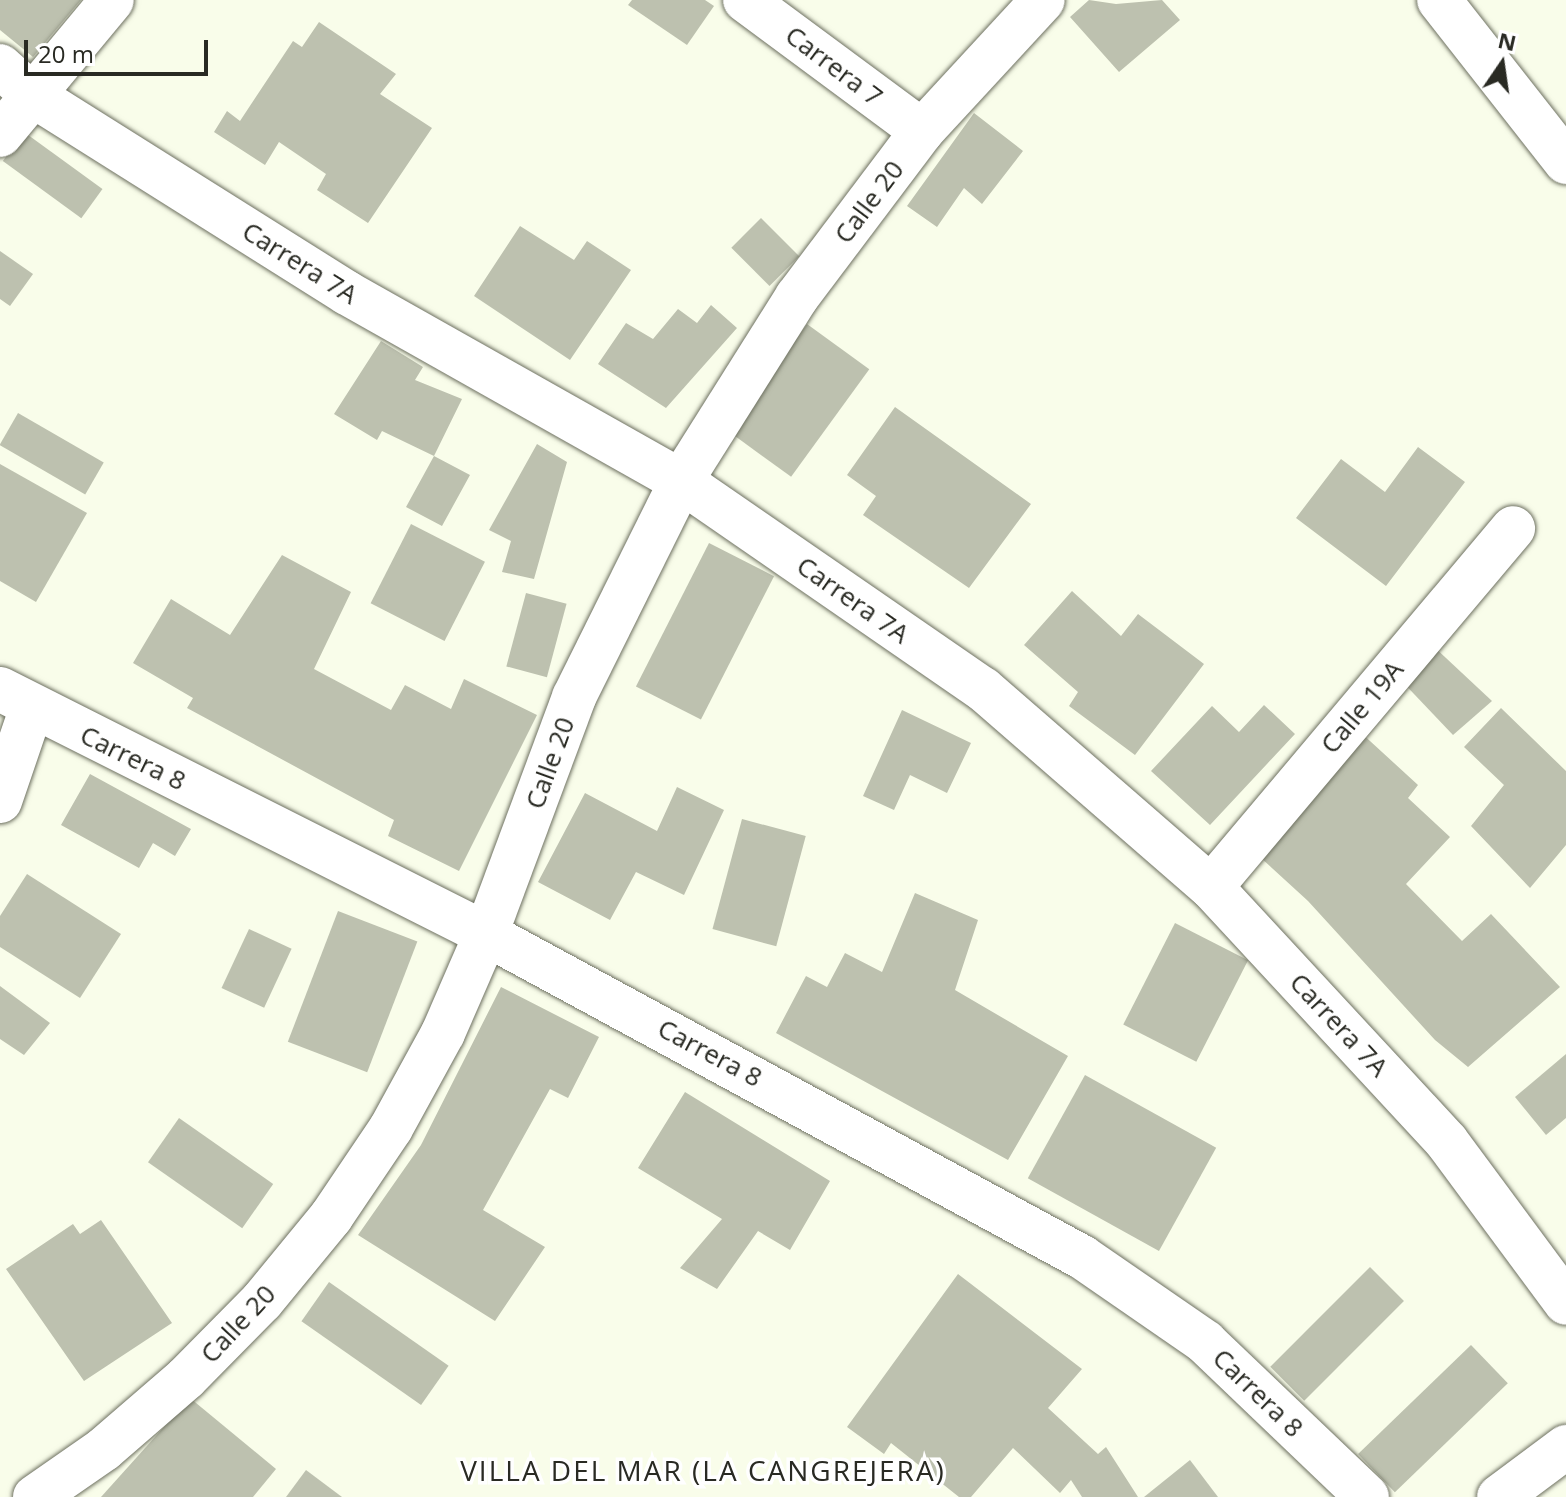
<!DOCTYPE html>
<style>
body{margin:0}
#map{position:relative;width:1566px;height:1497px;overflow:hidden;background:#f9fdea;font-family:"Open Sans",sans-serif}
div>[style]{position:absolute}
.building>*{inset:0;background:#bdc1af;transform-origin:0 0}
.roads{filter:drop-shadow(0 0 2px #6d7060) drop-shadow(0 0 2px #6d7060)}
.minor>*{height:44px;margin:-22px;padding:0 22px;transform-origin:22px;border-radius:22px;background:#fff}
span{translate:-50% -50%;white-space:nowrap;text-align:center;line-height:1.15;-webkit-text-stroke:7px #fff;paint-order:stroke}
.street-label{font-size:26px;color:#292a23}
.neighbourhood-label{font-size:28px;color:#292a23;letter-spacing:2px}
.north{position:absolute;left:1462px;top:24px;width:80px;height:80px;-webkit-text-stroke:6px #fff;paint-order:stroke;rotate:13deg;font-size:22px;font-weight:700;line-height:32px;text-align:center;color:#292a23}
.north::after{content:'';display:block;margin:auto;width:28px;height:36px;background:#292a23;clip-path:polygon(50% 0,100% 100%,50% 72%,0 100%)}
.scale{position:absolute;left:24px;top:40px;width:184px;height:36px;box-sizing:border-box;border:4px solid #292a23;border-top:0;padding-left:10px;font-size:24px;line-height:28px;white-space:nowrap;color:#292a23;-webkit-text-stroke:6px #fff;paint-order:stroke}
</style>
<div id="map">
<div class="building">
<div style="clip-path:polygon(0 0,81px 0,33px 57px,0 30px)"></div>
<div style="clip-path:polygon(632px 0,705px 0,714px 6px,687px 45px,628px 5px)"></div>
<div style="clip-path:polygon(1089px 0,1116px 4px,1162px 0,1180px 20px,1119px 72px,1070px 17px)"></div>
<div style="clip-path:polygon(319px 22px,396px 74px,380px 94px,432px 128px,368px 223px,317px 190px,326px 174px,279px 142px,265px 165px,214px 132px,227px 111px,240px 121px,293px 41px,302px 47px)"></div>
<div style="clip-path:polygon(974px 113px,1023px 151px,982px 204px,964px 188px,937px 227px,907px 206px)"></div>
<div style="left:24px;top:132px;width:97px;height:36px;rotate:36deg"></div>
<div style="left:761px;top:218px;width:54px;height:42px;rotate:45deg"></div>
<div style="clip-path:polygon(520px 226px,574px 260px,587px 241px,631px 270px,570px 360px,474px 296px)"></div>
<div style="clip-path:polygon(0 251px,33px 274px,10px 306px,0 299px)"></div>
<div style="clip-path:polygon(711px 305px,737px 328px,666px 408px,598px 364px,626px 323px,653px 339px,678px 309px,697px 323px)"></div>
<div style="left:807px;top:324px;width:77px;height:133px;rotate:36deg"></div>
<div style="clip-path:polygon(381px 341px,423px 367px,415px 380px,462px 399px,434px 456px,470px 475px,442px 526px,406px 507px,434px 456px,382px 431px,377px 440px,334px 414px)"></div>
<div style="clip-path:polygon(895px 407px,1031px 504px,969px 588px,863px 515px,876px 496px,847px 475px)"></div>
<div style="left:18px;top:413px;width:99px;height:37px;rotate:30deg"></div>
<div style="clip-path:polygon(537px 444px,567px 462px,534px 579px,502px 572px,511px 541px,489px 530px)"></div>
<div style="clip-path:polygon(1418px 447px,1465px 482px,1386px 586px,1296px 518px,1341px 459px,1385px 492px)"></div>
<div style="clip-path:polygon(0 464px,87px 513px,36px 602px,0 581px)"></div>
<div style="left:411px;top:524px;width:83px;height:89px;rotate:27deg"></div>
<div style="left:709px;top:543px;width:73px;height:161px;rotate:27deg"></div>
<div style="clip-path:polygon(282px 555px,351px 592px,314px 669px,391px 710px,405px 685px,451px 709px,464px 679px,537px 715px,459px 871px,388px 836px,394px 820px,187px 708px,193px 698px,133px 663px,171px 599px,230px 635px)"></div>
<div style="clip-path:polygon(1072px 591px,1121px 636px,1138px 614px,1204px 664px,1135px 755px,1069px 706px,1078px 692px,1024px 645px)"></div>
<div style="left:526px;top:593px;width:42px;height:76px;rotate:15deg"></div>
<div style="clip-path:polygon(1431px 644px,1492px 701px,1453px 735px,1395px 674px)"></div>
<div style="clip-path:polygon(1264px 705px,1295px 734px,1210px 825px,1151px 771px,1212px 706px,1239px 732px)"></div>
<div style="clip-path:polygon(1501px 708px,1566px 771px,1566px 845px,1530px 888px,1471px 826px,1504px 785px,1464px 747px)"></div>
<div style="clip-path:polygon(902px 710px,971px 743px,947px 793px,910px 775px,894px 810px,863px 796px)"></div>
<div style="clip-path:polygon(1358px 730px,1418px 785px,1408px 798px,1450px 837px,1406px 884px,1462px 941px,1491px 914px,1560px 987px,1468px 1067px,1435px 1040px,1308px 901px,1249px 847px)"></div>
<div style="clip-path:polygon(90px 774px,191px 829px,175px 856px,153px 843px,139px 868px,61px 825px)"></div>
<div style="clip-path:polygon(677px 787px,724px 810px,684px 895px,636px 872px,610px 920px,538px 882px,585px 793px,657px 831px)"></div>
<div style="left:742px;top:819px;width:66px;height:114px;rotate:15deg"></div>
<div style="clip-path:polygon(27px 874px,121px 934px,80px 998px,0 947px,0 916px)"></div>
<div style="clip-path:polygon(915px 893px,978px 920px,955px 990px,1068px 1056px,1008px 1160px,776px 1033px,806px 976px,827px 987px,845px 953px,882px 972px)"></div>
<div style="left:338px;top:911px;width:85px;height:140px;rotate:21deg"></div>
<div style="left:1175px;top:923px;width:82px;height:114px;rotate:27deg"></div>
<div style="left:249px;top:929px;width:47px;height:65px;rotate:25deg"></div>
<div style="clip-path:polygon(0 986px,50px 1023px,24px 1055px,0 1039px)"></div>
<div style="clip-path:polygon(501px 987px,599px 1037px,568px 1098px,550px 1089px,483px 1210px,545px 1247px,495px 1321px,358px 1235px,421px 1145px)"></div>
<div style="clip-path:polygon(1566px 1054px,1566px 1118px,1546px 1135px,1515px 1097px)"></div>
<div style="left:1085px;top:1075px;width:150px;height:118px;rotate:29deg"></div>
<div style="clip-path:polygon(685px 1092px,830px 1181px,790px 1250px,758px 1231px,717px 1289px,680px 1268px,722px 1219px,638px 1168px)"></div>
<div style="left:179px;top:1118px;width:115px;height:54px;rotate:35deg"></div>
<div style="clip-path:polygon(101px 1220px,172px 1323px,84px 1381px,6px 1269px,73px 1224px,80px 1234px)"></div>
<div style="left:1370px;top:1267px;width:48px;height:141px;rotate:45deg"></div>
<div style="clip-path:polygon(958px 1274px,1082px 1369px,1048px 1408px,1098px 1454px,1106px 1447px,1138px 1497px,1082px 1497px,1071px 1480px,1060px 1493px,1013px 1448px,971px 1497px,959px 1497px,891px 1443px,884px 1454px,847px 1427px)"></div>
<div style="left:329px;top:1282px;width:146px;height:48px;rotate:35deg"></div>
<div style="left:1471px;top:1345px;width:53px;height:157px;rotate:46deg"></div>
<div style="clip-path:polygon(190px 1398px,276px 1469px,253px 1497px,101px 1497px)"></div>
<div style="clip-path:polygon(1190px 1460px,1218px 1497px,1144px 1497px)"></div>
<div style="clip-path:polygon(306px 1470px,342px 1497px,286px 1497px)"></div>
</div>
<div class="roads">
<div class="minor">
<div style="left:745px;top:0;width:220px;rotate:36.5deg"></div>
<div style="left:1439px;top:0;width:206px;rotate:51.9deg"></div>
<div style="left:0;top:66px;width:42px;rotate:42.1deg"></div>
<div style="left:31px;top:94px;width:373px;rotate:32.2deg"></div>
<div style="left:347px;top:293px;width:383px;rotate:29.4deg"></div>
<div style="left:681px;top:481px;width:367px;rotate:34.6deg"></div>
<div style="left:983px;top:689px;width:302px;rotate:41deg"></div>
<div style="left:1211px;top:887px;width:347px;rotate:47.2deg"></div>
<div style="left:1447px;top:1142px;width:200px;rotate:53.5deg"></div>
<div style="left:0;top:135px;width:175px;rotate:-50.3deg"></div>
<div style="left:0;top:689px;width:544px;rotate:26.75deg"></div>
<div style="left:486px;top:934px;width:678px;rotate:28.46deg"></div>
<div style="left:1082px;top:1257px;width:150px;rotate:34.6deg"></div>
<div style="left:1205px;top:1342px;width:224px;rotate:43.7deg"></div>
<div style="left:0;top:801px;width:99px;rotate:-71.2deg"></div>
<div style="left:1211px;top:887px;width:469px;rotate:-49.9deg"></div>
<div style="left:35px;top:1497px;width:84px;rotate:-34.8deg"></div>
<div style="left:104px;top:1449px;width:108px;rotate:-40.9deg"></div>
<div style="left:186px;top:1378px;width:108px;rotate:-45.4deg"></div>
<div style="left:262px;top:1301px;width:109px;rotate:-50.6deg"></div>
<div style="left:331px;top:1217px;width:107px;rotate:-56deg"></div>
<div style="left:391px;top:1128px;width:108px;rotate:-61.3deg"></div>
<div style="left:443px;top:1033px;width:108px;rotate:-66.5deg"></div>
<div style="left:486px;top:934px;width:253px;rotate:-69.6deg"></div>
<div style="left:574px;top:697px;width:241px;rotate:-63.6deg"></div>
<div style="left:681px;top:481px;width:218px;rotate:-57.8deg"></div>
<div style="left:797px;top:297px;width:208px;rotate:-53deg"></div>
<div style="left:922px;top:131px;width:178px;rotate:-47.3deg"></div>
<div style="left:1499px;top:1497px;width:84px;rotate:-36.7deg"></div>
</div>
</div>
<div class="street-label">
<span style="left:834px;top:66px;rotate:37deg">Carrera 7</span>
<span style="left:869px;top:202px;rotate:-53deg">Calle 20</span>
<span style="left:300px;top:263px;rotate:32deg">Carrera 7A</span>
<span style="left:853px;top:600px;rotate:35deg">Carrera 7A</span>
<span style="left:1362px;top:707px;rotate:-50deg">Calle 19A</span>
<span style="left:133px;top:758px;rotate:26deg">Carrera 8</span>
<span style="left:550px;top:763px;rotate:-70deg">Calle 20</span>
<span style="left:1339px;top:1025px;rotate:47deg">Carrera 7A</span>
<span style="left:710px;top:1053px;rotate:28deg">Carrera 8</span>
<span style="left:238px;top:1324px;rotate:-47deg">Calle 20</span>
<span style="left:1258px;top:1393px;rotate:44deg">Carrera 8</span>
</div>
<div class="neighbourhood-label">
<span style="left:703px;top:1470px">VILLA DEL MAR (LA CANGREJERA)</span>
</div>
<div class="north">N</div>
<div class="scale">20 m</div>
</div>
